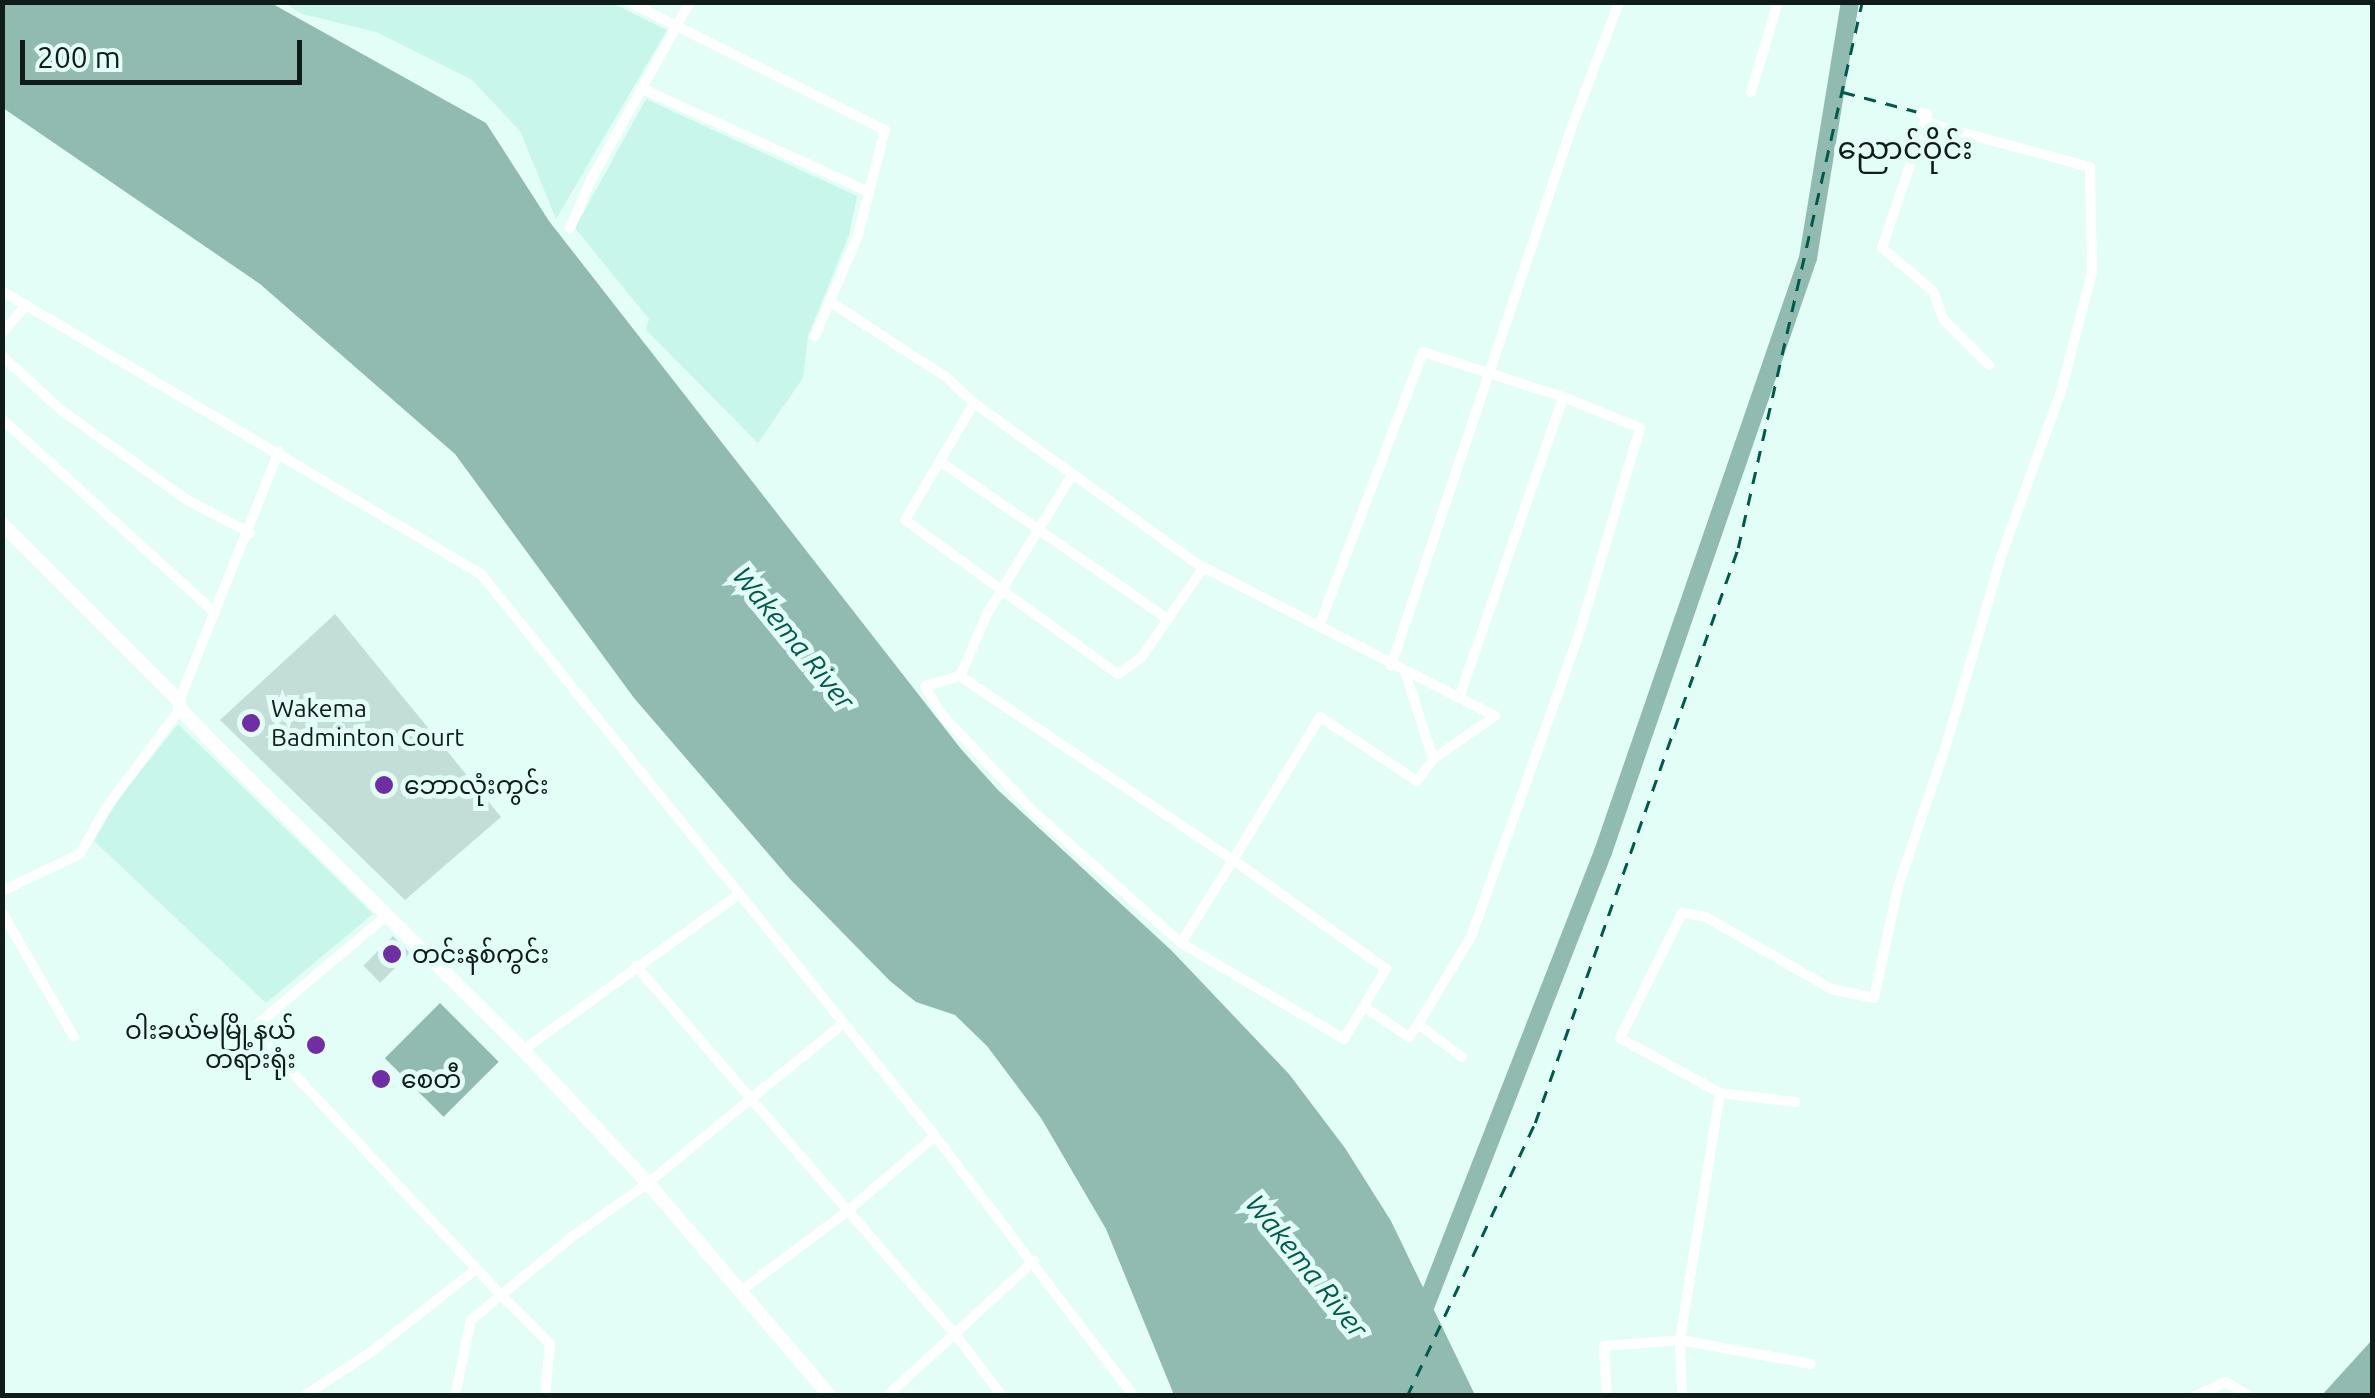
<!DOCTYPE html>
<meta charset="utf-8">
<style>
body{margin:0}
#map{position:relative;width:2375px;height:1398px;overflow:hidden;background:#e2fef7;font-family:Ubuntu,"Noto Sans Myanmar",sans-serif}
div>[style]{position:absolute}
.built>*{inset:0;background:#c9f6eb}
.green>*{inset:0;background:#c3ded7;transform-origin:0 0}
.water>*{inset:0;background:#91bab0;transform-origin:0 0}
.river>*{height:18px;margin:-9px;padding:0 9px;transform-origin:9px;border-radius:9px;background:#91bab0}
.ferry>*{height:2.5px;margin-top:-1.25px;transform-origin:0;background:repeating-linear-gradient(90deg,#00594c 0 12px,transparent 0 22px)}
.minor>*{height:10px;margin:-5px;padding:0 5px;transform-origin:5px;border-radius:5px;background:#fff}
.tertiary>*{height:14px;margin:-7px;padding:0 7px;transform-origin:7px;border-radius:7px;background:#fff}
.dots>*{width:28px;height:28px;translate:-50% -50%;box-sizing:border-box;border:5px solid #e2fef7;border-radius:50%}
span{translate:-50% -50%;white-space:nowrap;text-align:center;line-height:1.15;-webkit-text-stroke:10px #e2fef7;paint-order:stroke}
.poi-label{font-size:25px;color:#0f1c19}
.left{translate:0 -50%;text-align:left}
.right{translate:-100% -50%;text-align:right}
.water-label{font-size:28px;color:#00594c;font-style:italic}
.quarter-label{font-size:30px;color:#0f1c19}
.frame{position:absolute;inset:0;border:5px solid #0f1c19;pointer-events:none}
.scale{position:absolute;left:20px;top:40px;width:282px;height:45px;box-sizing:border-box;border:5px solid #0f1c19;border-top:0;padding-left:12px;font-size:30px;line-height:35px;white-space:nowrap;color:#0f1c19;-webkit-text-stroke:8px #e2fef7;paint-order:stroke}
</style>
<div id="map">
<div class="built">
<div style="clip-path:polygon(285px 3px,612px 3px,667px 30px,556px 219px,520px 131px,472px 80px,376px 32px,302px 14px)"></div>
<div style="clip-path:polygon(646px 99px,857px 196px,849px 235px,808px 336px,803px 378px,758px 443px,646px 330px,649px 319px,575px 228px)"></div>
<div style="clip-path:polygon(178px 724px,373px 914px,266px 1003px,94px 841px,119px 798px)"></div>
</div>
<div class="green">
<div style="clip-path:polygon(335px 614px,501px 817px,405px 900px,220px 720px)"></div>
<div style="left:393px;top:936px;width:24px;height:42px;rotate:45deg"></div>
</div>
<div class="water">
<div style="clip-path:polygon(271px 3px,486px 123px,549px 221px,961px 749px,998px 790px,1172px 951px,1289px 1074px,1345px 1148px,1391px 1221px,1475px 1395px,1174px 1395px,1106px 1229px,1041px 1118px,987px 1046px,955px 1015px,916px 1002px,890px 981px,790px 879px,634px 698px,455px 454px,260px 284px,3px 108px,3px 3px)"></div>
<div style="left:440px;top:1003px;width:83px;height:78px;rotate:45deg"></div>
<div style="clip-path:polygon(2372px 1340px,2372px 1395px,2322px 1395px)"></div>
</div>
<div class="river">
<div style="left:1420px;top:1320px;width:503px;rotate:-68.64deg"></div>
<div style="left:1603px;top:852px;width:628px;rotate:-70.96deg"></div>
<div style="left:1808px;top:258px;width:259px;rotate:-80.7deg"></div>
</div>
<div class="ferry">
<div style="left:1843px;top:92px;width:78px;rotate:14.9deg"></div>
<div style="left:1407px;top:1396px;width:302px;rotate:-64.9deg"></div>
<div style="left:1535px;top:1123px;width:610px;rotate:-70.55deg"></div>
<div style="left:1738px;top:548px;width:560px;rotate:-77.2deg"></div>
</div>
<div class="minor">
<div style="left:629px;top:2px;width:286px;rotate:26.6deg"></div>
<div style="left:885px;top:130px;width:108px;rotate:104.4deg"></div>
<div style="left:858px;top:235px;width:110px;rotate:113.1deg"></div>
<div style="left:643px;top:89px;width:248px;rotate:24.5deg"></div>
<div style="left:1751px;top:92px;width:94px;rotate:-73.3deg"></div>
<div style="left:1925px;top:121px;width:134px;rotate:108.7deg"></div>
<div style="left:1882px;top:248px;width:67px;rotate:40.1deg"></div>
<div style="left:1933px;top:291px;width:30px;rotate:70deg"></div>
<div style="left:1943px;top:319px;width:65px;rotate:45deg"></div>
<div style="left:570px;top:228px;width:55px;rotate:-66.3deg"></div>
<div style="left:592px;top:178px;width:201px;rotate:-60.9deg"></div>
<div style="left:2px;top:291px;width:556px;rotate:30.58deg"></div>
<div style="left:481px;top:574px;width:722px;rotate:51.07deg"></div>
<div style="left:935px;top:1136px;width:327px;rotate:52.6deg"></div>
<div style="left:832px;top:303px;width:136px;rotate:33deg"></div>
<div style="left:946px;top:377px;width:38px;rotate:43deg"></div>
<div style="left:974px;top:403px;width:277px;rotate:35.8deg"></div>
<div style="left:1199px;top:565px;width:332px;rotate:27deg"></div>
<div style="left:1495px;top:716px;width:75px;rotate:145.3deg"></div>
<div style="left:2px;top:333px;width:37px;rotate:-49deg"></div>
<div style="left:2px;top:356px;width:80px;rotate:42.5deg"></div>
<div style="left:61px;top:410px;width:155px;rotate:35.5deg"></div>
<div style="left:187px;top:500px;width:71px;rotate:27.6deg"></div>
<div style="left:974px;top:403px;width:136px;rotate:120.5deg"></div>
<div style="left:905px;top:520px;width:263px;rotate:35.9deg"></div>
<div style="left:1118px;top:674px;width:28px;rotate:-35deg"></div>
<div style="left:1141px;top:658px;width:109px;rotate:-55.4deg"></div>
<div style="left:2px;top:419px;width:288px;rotate:42.3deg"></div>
<div style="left:941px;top:462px;width:276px;rotate:34.7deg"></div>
<div style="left:1072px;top:475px;width:161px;rotate:121.5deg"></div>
<div style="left:988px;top:612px;width:70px;rotate:113.6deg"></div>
<div style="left:960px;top:676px;width:36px;rotate:164deg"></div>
<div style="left:925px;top:686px;width:32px;rotate:60deg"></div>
<div style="left:941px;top:714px;width:137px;rotate:46.5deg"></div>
<div style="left:1035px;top:813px;width:195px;rotate:41.7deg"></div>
<div style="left:1181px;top:943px;width:189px;rotate:30.5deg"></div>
<div style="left:1344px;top:1039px;width:82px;rotate:-59deg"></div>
<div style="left:1386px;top:969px;width:188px;rotate:-144.5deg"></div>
<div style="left:1233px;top:860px;width:98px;rotate:122.1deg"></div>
<div style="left:1319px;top:626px;width:293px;rotate:-69.2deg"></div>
<div style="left:1423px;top:352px;width:147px;rotate:17.8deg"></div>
<div style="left:1563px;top:397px;width:83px;rotate:21.9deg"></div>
<div style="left:1640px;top:428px;width:215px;rotate:106.5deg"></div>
<div style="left:1579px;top:634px;width:319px;rotate:109.6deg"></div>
<div style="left:1472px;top:935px;width:104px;rotate:121.2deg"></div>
<div style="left:1418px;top:1024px;width:55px;rotate:36.9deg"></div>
<div style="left:1391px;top:666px;width:570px;rotate:-71.47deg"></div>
<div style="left:1572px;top:126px;width:133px;rotate:-69.2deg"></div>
<div style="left:960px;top:676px;width:329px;rotate:34deg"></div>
<div style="left:1233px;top:860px;width:167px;rotate:-58.7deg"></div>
<div style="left:1320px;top:717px;width:116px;rotate:33.4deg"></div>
<div style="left:1417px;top:781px;width:27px;rotate:-54deg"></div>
<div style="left:1433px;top:759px;width:92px;rotate:-107.7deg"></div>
<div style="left:1459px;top:698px;width:318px;rotate:-70.9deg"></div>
<div style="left:179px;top:701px;width:269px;rotate:-68.2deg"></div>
<div style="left:2px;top:891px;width:86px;rotate:-25.4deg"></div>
<div style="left:80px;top:854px;width:53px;rotate:-60.5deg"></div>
<div style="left:106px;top:808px;width:124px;rotate:-53.2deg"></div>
<div style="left:2px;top:912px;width:144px;rotate:60.1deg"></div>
<div style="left:386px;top:916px;width:166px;rotate:139.9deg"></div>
<div style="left:259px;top:1023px;width:12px;rotate:99deg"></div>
<div style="left:257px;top:1035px;width:357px;rotate:46.8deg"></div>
<div style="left:501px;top:1295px;width:39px;rotate:140deg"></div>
<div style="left:471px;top:1320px;width:78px;rotate:101.9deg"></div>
<div style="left:636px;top:966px;width:487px;rotate:49.1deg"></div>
<div style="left:955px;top:1334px;width:78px;rotate:52.8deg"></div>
<div style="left:1366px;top:1008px;width:52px;rotate:34deg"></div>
<div style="left:1409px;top:1037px;width:16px;rotate:-55deg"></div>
<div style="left:523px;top:1050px;width:266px;rotate:-35.8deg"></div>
<div style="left:1720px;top:1093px;width:76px;rotate:6.8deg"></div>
<div style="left:742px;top:1290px;width:134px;rotate:-36.8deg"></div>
<div style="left:849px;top:1210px;width:113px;rotate:-40.7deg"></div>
<div style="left:1811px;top:1364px;width:133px;rotate:-169.6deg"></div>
<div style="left:1680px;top:1340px;width:250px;rotate:-80.8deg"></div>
<div style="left:1720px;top:1093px;width:114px;rotate:-151.2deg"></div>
<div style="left:1620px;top:1038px;width:140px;rotate:-63.6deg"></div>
<div style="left:1682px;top:913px;width:24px;rotate:9deg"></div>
<div style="left:1706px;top:917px;width:144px;rotate:29.9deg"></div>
<div style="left:1831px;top:989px;width:44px;rotate:11.8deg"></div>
<div style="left:1874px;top:998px;width:114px;rotate:-77.8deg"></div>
<div style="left:1898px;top:887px;width:153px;rotate:-71.3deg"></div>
<div style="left:1947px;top:742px;width:196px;rotate:-73.7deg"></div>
<div style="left:2002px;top:554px;width:173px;rotate:-70.1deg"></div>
<div style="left:2061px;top:391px;width:123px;rotate:-75.4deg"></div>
<div style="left:2092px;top:272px;width:105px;rotate:-91.1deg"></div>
<div style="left:2090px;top:167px;width:153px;rotate:-164.9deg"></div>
<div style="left:1942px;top:127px;width:18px;rotate:-161deg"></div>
<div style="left:1925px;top:121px;width:7px;rotate:-74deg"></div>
<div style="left:1927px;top:114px;width:6px;rotate:-171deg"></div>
<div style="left:304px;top:1396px;width:80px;rotate:-33.3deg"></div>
<div style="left:371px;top:1352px;width:134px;rotate:-38.3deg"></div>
<div style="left:545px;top:1396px;width:52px;rotate:-84.5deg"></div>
<div style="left:550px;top:1344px;width:69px;rotate:-135deg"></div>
<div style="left:501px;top:1295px;width:93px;rotate:-39.3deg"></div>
<div style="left:573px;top:1236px;width:92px;rotate:-35.2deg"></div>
<div style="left:648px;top:1183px;width:251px;rotate:-39.3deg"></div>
<div style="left:887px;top:1396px;width:200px;rotate:-42.6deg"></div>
<div style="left:1607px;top:1396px;width:50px;rotate:-93.4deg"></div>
<div style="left:1604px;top:1346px;width:76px;rotate:-4.5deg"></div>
<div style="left:1680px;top:1340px;width:56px;rotate:88deg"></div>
<div style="left:2195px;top:1396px;width:34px;rotate:-24deg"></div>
<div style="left:2226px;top:1382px;width:27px;rotate:31deg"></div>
</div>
<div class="tertiary">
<div style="left:2px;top:524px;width:250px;rotate:45deg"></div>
<div style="left:179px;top:701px;width:8px;rotate:83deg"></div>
<div style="left:180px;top:709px;width:71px;rotate:45.6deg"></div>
<div style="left:230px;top:760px;width:412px;rotate:44.7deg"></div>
<div style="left:523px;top:1050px;width:183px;rotate:46.8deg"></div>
<div style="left:648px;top:1183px;width:280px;rotate:49.5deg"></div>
</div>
<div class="dots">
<div style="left:251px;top:723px;background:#6f2ea4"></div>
<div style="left:384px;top:785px;background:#6f2ea4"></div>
<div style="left:392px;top:954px;background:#6f2ea4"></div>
<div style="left:316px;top:1045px;background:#6f2ea4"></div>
<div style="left:381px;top:1079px;background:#6f2ea4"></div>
</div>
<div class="poi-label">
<span class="left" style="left:271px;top:723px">Wakema<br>Badminton Court</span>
<span class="left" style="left:404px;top:785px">ဘောလုံးကွင်း</span>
<span class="left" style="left:412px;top:954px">တင်းနစ်ကွင်း</span>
<span class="right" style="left:296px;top:1045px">ဝါးခယ်မမြို့နယ်<br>တရားရုံး</span>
<span class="left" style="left:401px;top:1079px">စေတီ</span>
</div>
<div class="water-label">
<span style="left:794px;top:638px;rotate:51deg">Wakema River</span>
<span style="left:1307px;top:1266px;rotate:51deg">Wakema River</span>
</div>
<div class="quarter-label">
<span style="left:1905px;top:148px">ညောင်ဝိုင်း</span>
</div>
<div class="frame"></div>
<div class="scale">200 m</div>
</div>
